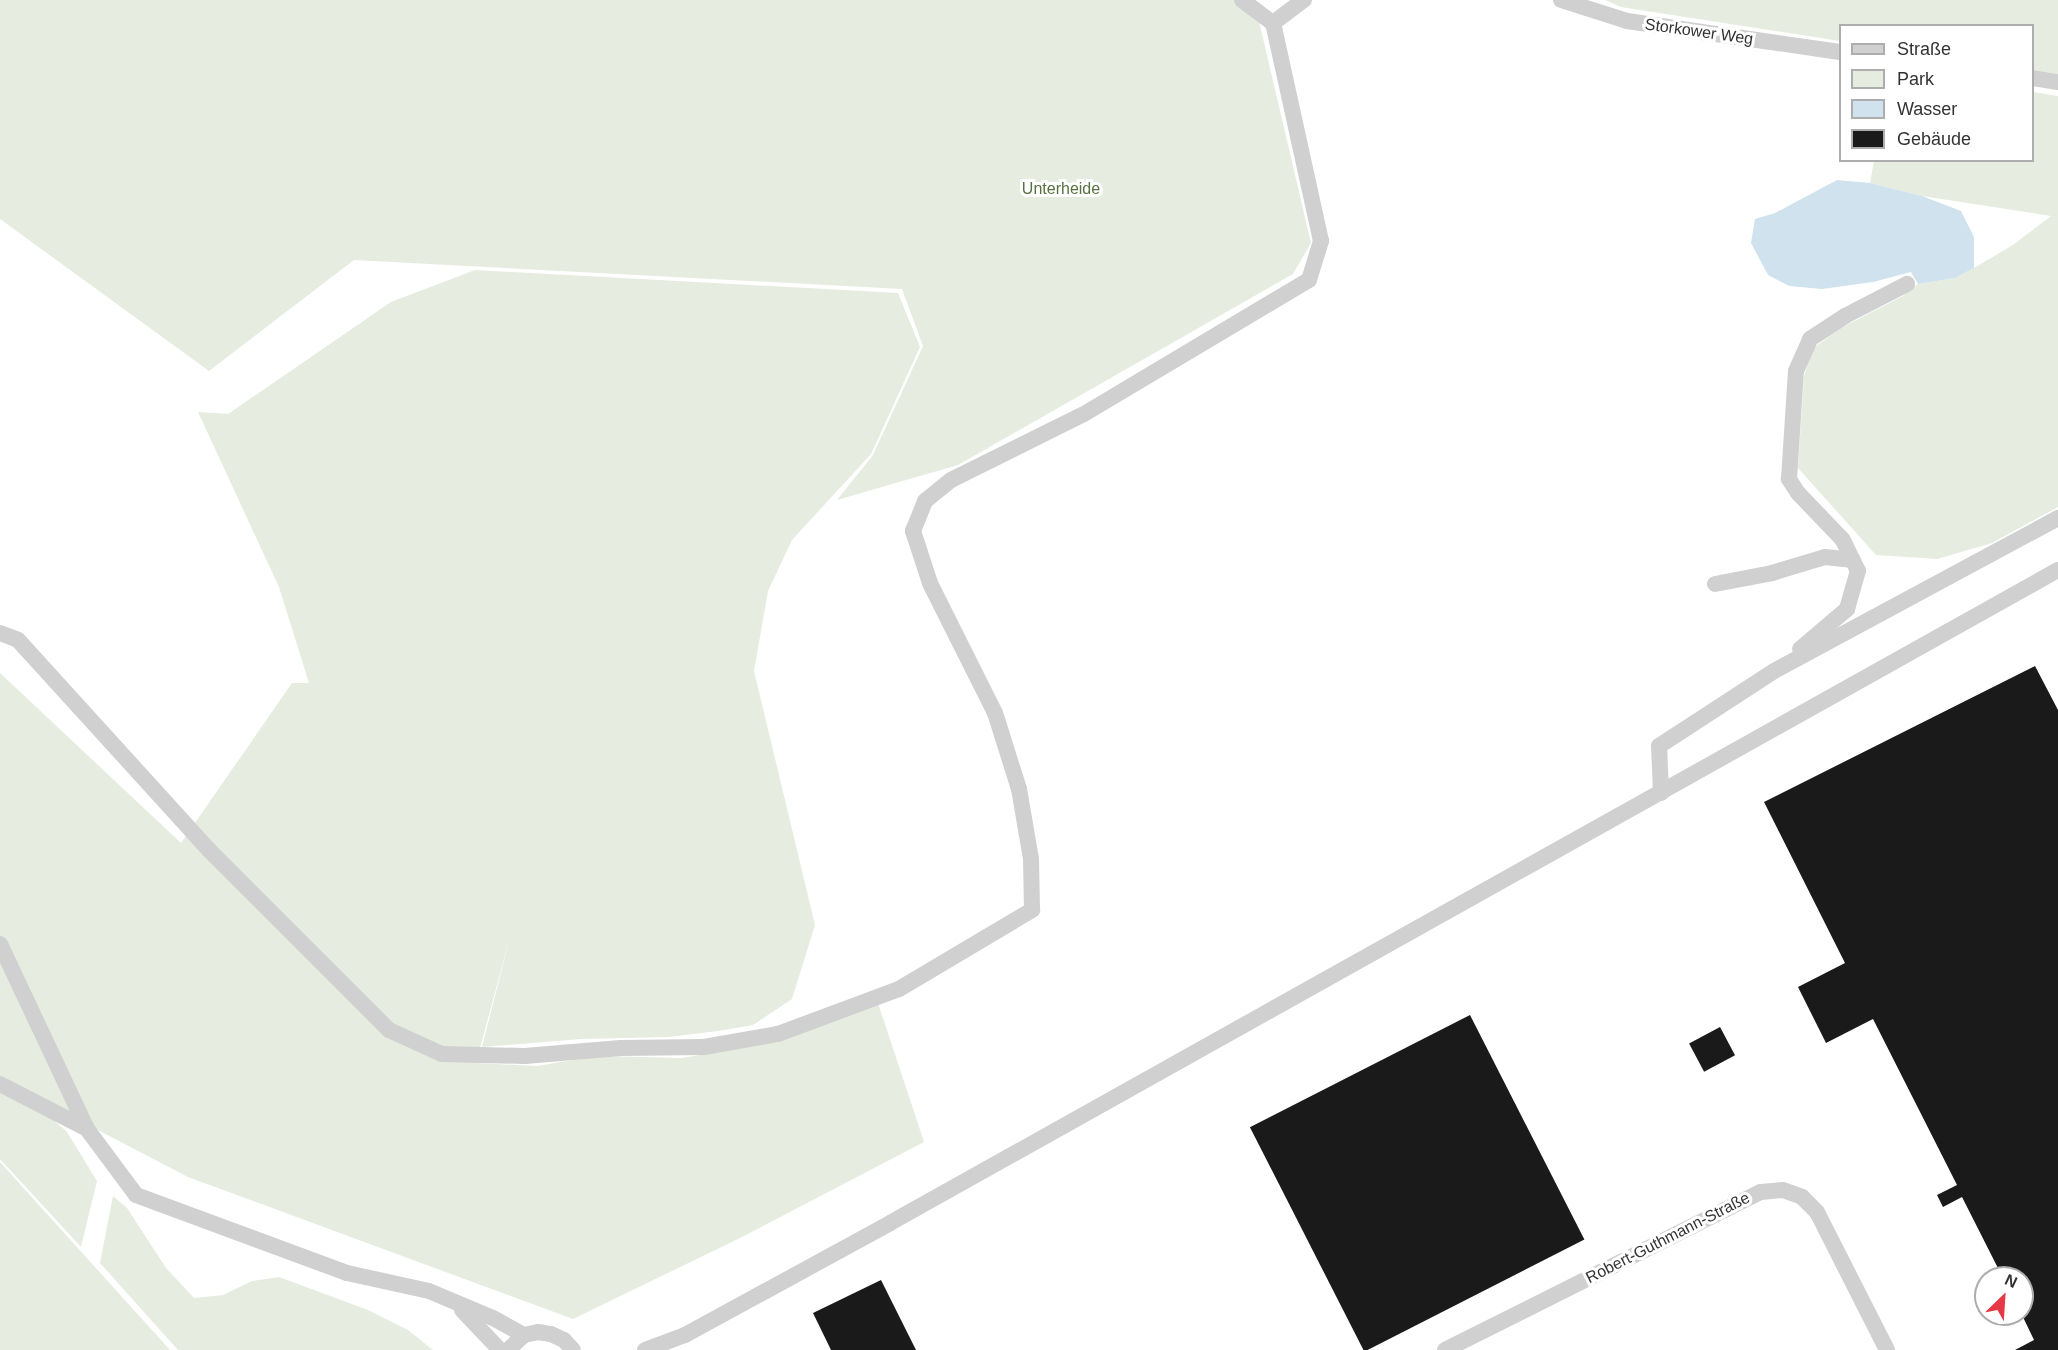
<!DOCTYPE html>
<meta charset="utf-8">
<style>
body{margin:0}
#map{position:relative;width:2058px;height:1350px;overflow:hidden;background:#fff;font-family:Helvetica,sans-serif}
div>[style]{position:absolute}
.green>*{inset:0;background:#e6ecdf}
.water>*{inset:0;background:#cfe2ee}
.building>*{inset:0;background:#1a1a1a;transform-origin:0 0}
.minor>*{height:16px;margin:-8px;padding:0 8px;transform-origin:8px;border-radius:8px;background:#d0d0d0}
span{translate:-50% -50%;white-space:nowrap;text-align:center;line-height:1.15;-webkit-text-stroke:6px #fff;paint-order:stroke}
.street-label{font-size:16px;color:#333}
.park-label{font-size:16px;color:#56703f}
.legend{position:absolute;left:1839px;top:24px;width:195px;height:138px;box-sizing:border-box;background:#fff;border:2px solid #adadad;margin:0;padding:8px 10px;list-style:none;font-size:18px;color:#333}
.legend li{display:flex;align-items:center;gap:12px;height:30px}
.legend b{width:30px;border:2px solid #adadad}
.north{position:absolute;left:1974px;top:1266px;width:60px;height:60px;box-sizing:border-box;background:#fff;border:2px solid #adadad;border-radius:50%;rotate:25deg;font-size:16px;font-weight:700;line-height:24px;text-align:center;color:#333}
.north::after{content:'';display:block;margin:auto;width:21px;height:27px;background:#e63946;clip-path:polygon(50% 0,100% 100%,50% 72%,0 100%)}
</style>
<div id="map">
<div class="green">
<div style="clip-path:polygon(0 0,1254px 0,1311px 243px,1293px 274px,958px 465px,837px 500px,873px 455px,923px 346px,902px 289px,354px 260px,209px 371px,0 219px)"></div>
<div style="clip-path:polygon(1605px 0,2058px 0,2058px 74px,2033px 70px,2032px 26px,1840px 26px,1840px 41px,1621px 7px)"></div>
<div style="clip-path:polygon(2033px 92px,2058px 96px,2058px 507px,1992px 543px,1937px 559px,1876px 555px,1798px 468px,1804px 377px,1812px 349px,1841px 328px,1903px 296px,1918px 284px,1955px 278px,1974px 268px,2013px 245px,2051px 216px,1922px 196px,1870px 183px,1874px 161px,2032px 160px)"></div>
<div style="clip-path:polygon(475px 270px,898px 293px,920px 347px,871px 454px,792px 540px,768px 591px,754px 671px,815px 925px,792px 999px,753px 1025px,718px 1031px,669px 1037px,581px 1039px,482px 1047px,511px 933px,476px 1063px,537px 1066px,598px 1056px,682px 1058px,752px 1046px,878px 1003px,924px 1142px,742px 1237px,573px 1319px,188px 1177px,0 1079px,0 673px,181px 843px,292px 683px,309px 683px,279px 587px,198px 412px,228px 414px,391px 302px)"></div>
<div style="clip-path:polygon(0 1084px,28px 1097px,67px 1132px,97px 1181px,81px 1247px,0 1159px)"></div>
<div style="clip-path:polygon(0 1162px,170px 1350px,0 1350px)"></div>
<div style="clip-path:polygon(113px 1196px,127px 1208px,166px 1268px,194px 1298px,223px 1295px,252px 1281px,279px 1277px,368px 1310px,408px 1330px,433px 1350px,178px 1350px,100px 1263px)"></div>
</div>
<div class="water">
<div style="clip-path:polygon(1837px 180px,1870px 183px,1922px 196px,1961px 211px,1974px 237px,1974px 268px,1955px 278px,1918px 284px,1911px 272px,1873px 282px,1822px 289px,1789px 286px,1768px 275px,1751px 243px,1755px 219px,1775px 213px)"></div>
</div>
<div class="building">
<div style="clip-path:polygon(2035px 666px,2058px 710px,2058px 1350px,2015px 1350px,2034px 1340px,2022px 1315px,2022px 1278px,2003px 1278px,1962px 1197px,1943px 1207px,1937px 1195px,1957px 1185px,1873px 1019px,1826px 1043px,1798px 987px,1845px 963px,1764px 802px)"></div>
<div style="left:1470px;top:1015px;width:252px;height:247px;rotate:63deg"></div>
<div style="left:1720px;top:1027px;width:32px;height:35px;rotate:62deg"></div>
<div style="clip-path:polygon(881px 1280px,916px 1350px,831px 1350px,813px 1313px)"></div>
</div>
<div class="minor">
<div style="left:1242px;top:0;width:39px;rotate:37deg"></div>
<div style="left:1273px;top:23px;width:39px;rotate:-37deg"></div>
<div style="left:1561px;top:0;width:69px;rotate:17.7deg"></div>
<div style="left:1627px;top:21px;width:215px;rotate:8.3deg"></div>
<div style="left:2032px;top:78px;width:26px;rotate:9deg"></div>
<div style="left:1715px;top:584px;width:58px;rotate:-10.9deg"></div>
<div style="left:1772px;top:573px;width:55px;rotate:-16.8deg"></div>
<div style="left:1825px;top:557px;width:28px;rotate:6deg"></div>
<div style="left:0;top:633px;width:19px;rotate:21deg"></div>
<div style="left:18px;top:640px;width:284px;rotate:47.7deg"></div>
<div style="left:209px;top:850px;width:255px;rotate:45deg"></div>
<div style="left:389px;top:1030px;width:58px;rotate:24.4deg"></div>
<div style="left:442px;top:1054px;width:83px;rotate:1.4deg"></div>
<div style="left:525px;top:1056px;width:96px;rotate:-4.8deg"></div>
<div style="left:621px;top:1048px;width:83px;rotate:-0.7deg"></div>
<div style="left:704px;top:1047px;width:75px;rotate:-10deg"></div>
<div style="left:778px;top:1034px;width:129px;rotate:-20.4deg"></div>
<div style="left:899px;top:989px;width:155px;rotate:-30.7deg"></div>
<div style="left:1032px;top:910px;width:51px;rotate:-91.1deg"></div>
<div style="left:1031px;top:859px;width:71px;rotate:-99.7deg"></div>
<div style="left:1019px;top:789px;width:80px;rotate:-107.5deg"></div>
<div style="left:995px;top:713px;width:145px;rotate:-116.6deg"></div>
<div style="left:930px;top:583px;width:55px;rotate:-108.1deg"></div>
<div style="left:913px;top:531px;width:32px;rotate:-68deg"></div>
<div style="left:925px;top:501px;width:33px;rotate:-39deg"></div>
<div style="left:951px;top:480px;width:148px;rotate:-26.4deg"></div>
<div style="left:1084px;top:414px;width:262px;rotate:-30.8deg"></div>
<div style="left:1309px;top:280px;width:41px;rotate:-72.9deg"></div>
<div style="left:1321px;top:241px;width:223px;rotate:-102.4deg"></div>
<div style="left:1800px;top:649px;width:62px;rotate:-40.4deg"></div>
<div style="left:1847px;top:609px;width:40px;rotate:-74deg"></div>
<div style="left:1858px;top:571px;width:34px;rotate:-116deg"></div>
<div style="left:1843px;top:540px;width:65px;rotate:-133.8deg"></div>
<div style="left:1798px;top:493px;width:17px;rotate:-123deg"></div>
<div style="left:1789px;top:479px;width:108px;rotate:-86.3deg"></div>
<div style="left:1796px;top:371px;width:35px;rotate:-66deg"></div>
<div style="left:1810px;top:339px;width:42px;rotate:-33.3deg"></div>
<div style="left:1845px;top:316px;width:70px;rotate:-27.3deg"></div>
<div style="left:1661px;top:793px;width:47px;rotate:-92.4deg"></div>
<div style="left:1659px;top:746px;width:137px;rotate:-33.1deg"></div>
<div style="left:1774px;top:671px;width:323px;rotate:-28.3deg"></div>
<div style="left:0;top:944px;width:204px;rotate:64.8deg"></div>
<div style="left:87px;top:1129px;width:82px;rotate:53.4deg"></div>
<div style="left:136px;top:1195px;width:225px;rotate:20.3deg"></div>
<div style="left:347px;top:1273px;width:84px;rotate:12.4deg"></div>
<div style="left:429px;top:1291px;width:69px;rotate:22.9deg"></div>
<div style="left:493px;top:1318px;width:35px;rotate:29deg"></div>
<div style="left:0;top:1084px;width:98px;rotate:27.3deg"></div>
<div style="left:462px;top:1310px;width:55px;rotate:46.5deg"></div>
<div style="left:508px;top:1350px;width:22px;rotate:-43deg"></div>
<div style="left:524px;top:1335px;width:14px;rotate:-12deg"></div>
<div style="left:538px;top:1332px;width:13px;rotate:9deg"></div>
<div style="left:551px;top:1334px;width:14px;rotate:25deg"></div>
<div style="left:564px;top:1340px;width:13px;rotate:48deg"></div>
<div style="left:645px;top:1350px;width:43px;rotate:-20.6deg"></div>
<div style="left:685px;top:1335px;width:234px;rotate:-28.6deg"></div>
<div style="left:890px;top:1223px;width:1338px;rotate:-29.21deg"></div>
<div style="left:1445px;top:1350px;width:353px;rotate:-26.6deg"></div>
<div style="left:1761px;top:1192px;width:22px;rotate:-5deg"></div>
<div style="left:1783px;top:1190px;width:20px;rotate:20deg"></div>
<div style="left:1802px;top:1197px;width:21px;rotate:45deg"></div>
<div style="left:1817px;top:1212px;width:155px;rotate:63.1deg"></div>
</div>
<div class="street-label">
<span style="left:1699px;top:32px;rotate:8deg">Storkower Weg</span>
<span style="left:1668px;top:1238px;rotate:-27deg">Robert-Guthmann-Straße</span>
</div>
<div class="park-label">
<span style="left:1061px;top:189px">Unterheide</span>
</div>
<ul class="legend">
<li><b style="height:8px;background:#d0d0d0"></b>Straße</li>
<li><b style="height:16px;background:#e6ecdf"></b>Park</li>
<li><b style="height:16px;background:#cfe2ee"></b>Wasser</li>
<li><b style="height:16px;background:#1a1a1a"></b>Gebäude</li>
</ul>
<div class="north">N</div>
</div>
